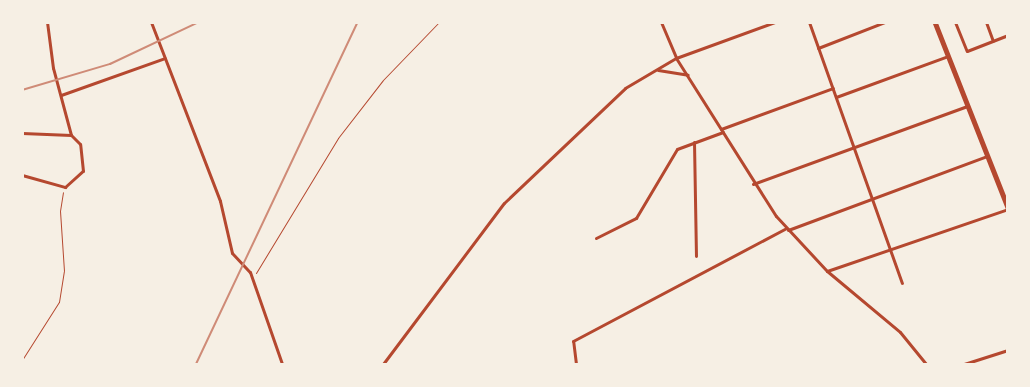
<!DOCTYPE html>
<style>
body{margin:0}
#map{position:relative;width:1030px;height:387px;overflow:hidden;background:#f6efe4;font-family:Literata,serif}
div>[style]{position:absolute}
.path>*{height:1px;margin:-0.5px;padding:0 0.5px;transform-origin:0.5px;border-radius:0.5px;background:#b5482f}
.minor>*{height:3px;margin:-1.5px;padding:0 1.5px;transform-origin:1.5px;border-radius:1.5px;background:#b5482f}
.tertiary>*{height:4.5px;margin:-2.25px;padding:0 2.25px;transform-origin:2.25px;border-radius:2.25px;background:#b5482f}
.rail>*{height:2px;margin:-1px;padding:0 1px;transform-origin:1px;border-radius:1px;background:#cf8b77}
span{translate:-50% -50%;white-space:nowrap;text-align:center;line-height:1.15;-webkit-text-stroke:4px #f6efe4;paint-order:stroke}
.frame{position:absolute;inset:0;border:24px solid #f6efe4;pointer-events:none}
</style>
<div id="map">
<div class="path">
<div style="left:256px;top:273px;width:158px;rotate:-58.7deg"></div>
<div style="left:338px;top:138px;width:73px;rotate:-52.2deg"></div>
<div style="left:383px;top:80px;width:81px;rotate:-46deg"></div>
<div style="left:22px;top:360px;width:69px;rotate:-57.5deg"></div>
<div style="left:59px;top:302px;width:31px;rotate:-81deg"></div>
<div style="left:64px;top:271px;width:60px;rotate:-93.8deg"></div>
<div style="left:60px;top:211px;width:19px;rotate:-81deg"></div>
</div>
<div class="minor">
<div style="left:151px;top:22px;width:192px;rotate:68.9deg"></div>
<div style="left:220px;top:201px;width:53px;rotate:77deg"></div>
<div style="left:232px;top:253px;width:26px;rotate:47deg"></div>
<div style="left:250px;top:272px;width:97px;rotate:70.8deg"></div>
<div style="left:661px;top:22px;width:39px;rotate:67deg"></div>
<div style="left:676px;top:58px;width:187px;rotate:57.7deg"></div>
<div style="left:776px;top:216px;width:75px;rotate:47.2deg"></div>
<div style="left:827px;top:271px;width:95px;rotate:39.9deg"></div>
<div style="left:900px;top:332px;width:41px;rotate:50.9deg"></div>
<div style="left:809px;top:22px;width:277px;rotate:70.4deg"></div>
<div style="left:955px;top:22px;width:31px;rotate:68deg"></div>
<div style="left:967px;top:51px;width:44px;rotate:-21.3deg"></div>
<div style="left:986px;top:22px;width:20px;rotate:70deg"></div>
<div style="left:818px;top:48px;width:72px;rotate:-21.2deg"></div>
<div style="left:658px;top:70px;width:30px;rotate:9deg"></div>
<div style="left:61px;top:95px;width:110px;rotate:-19.6deg"></div>
<div style="left:836px;top:97px;width:119px;rotate:-20.1deg"></div>
<div style="left:721px;top:129px;width:119px;rotate:-20.1deg"></div>
<div style="left:22px;top:133px;width:49px;rotate:2.3deg"></div>
<div style="left:71px;top:135px;width:69px;rotate:-105deg"></div>
<div style="left:53px;top:68px;width:46px;rotate:-97.4deg"></div>
<div style="left:694px;top:142px;width:114px;rotate:89deg"></div>
<div style="left:22px;top:175px;width:45px;rotate:15.6deg"></div>
<div style="left:65px;top:187px;width:24px;rotate:-42deg"></div>
<div style="left:83px;top:171px;width:27px;rotate:-96deg"></div>
<div style="left:80px;top:144px;width:13px;rotate:-135deg"></div>
<div style="left:753px;top:184px;width:228px;rotate:-20deg"></div>
<div style="left:788px;top:230px;width:212px;rotate:-20.4deg"></div>
<div style="left:596px;top:238px;width:45px;rotate:-26.6deg"></div>
<div style="left:636px;top:218px;width:80px;rotate:-59.3deg"></div>
<div style="left:677px;top:149px;width:49px;rotate:-20.3deg"></div>
<div style="left:827px;top:271px;width:191px;rotate:-18.9deg"></div>
<div style="left:383px;top:364px;width:201px;rotate:-53.1deg"></div>
<div style="left:504px;top:203px;width:167px;rotate:-43.5deg"></div>
<div style="left:625px;top:88px;width:59px;rotate:-30.5deg"></div>
<div style="left:676px;top:58px;width:105px;rotate:-20deg"></div>
<div style="left:576px;top:364px;width:23px;rotate:-97deg"></div>
<div style="left:573px;top:341px;width:241px;rotate:-27.9deg"></div>
<div style="left:964px;top:364px;width:46px;rotate:-17.7deg"></div>
</div>
<div class="tertiary">
<div style="left:935px;top:22px;width:199px;rotate:68.5deg"></div>
</div>
<div class="rail">
<div style="left:22px;top:90px;width:92px;rotate:-16.5deg"></div>
<div style="left:110px;top:64px;width:98px;rotate:-25.3deg"></div>
<div style="left:196px;top:364px;width:378px;rotate:-64.7deg"></div>
</div>
<div class="frame"></div>
</div>
